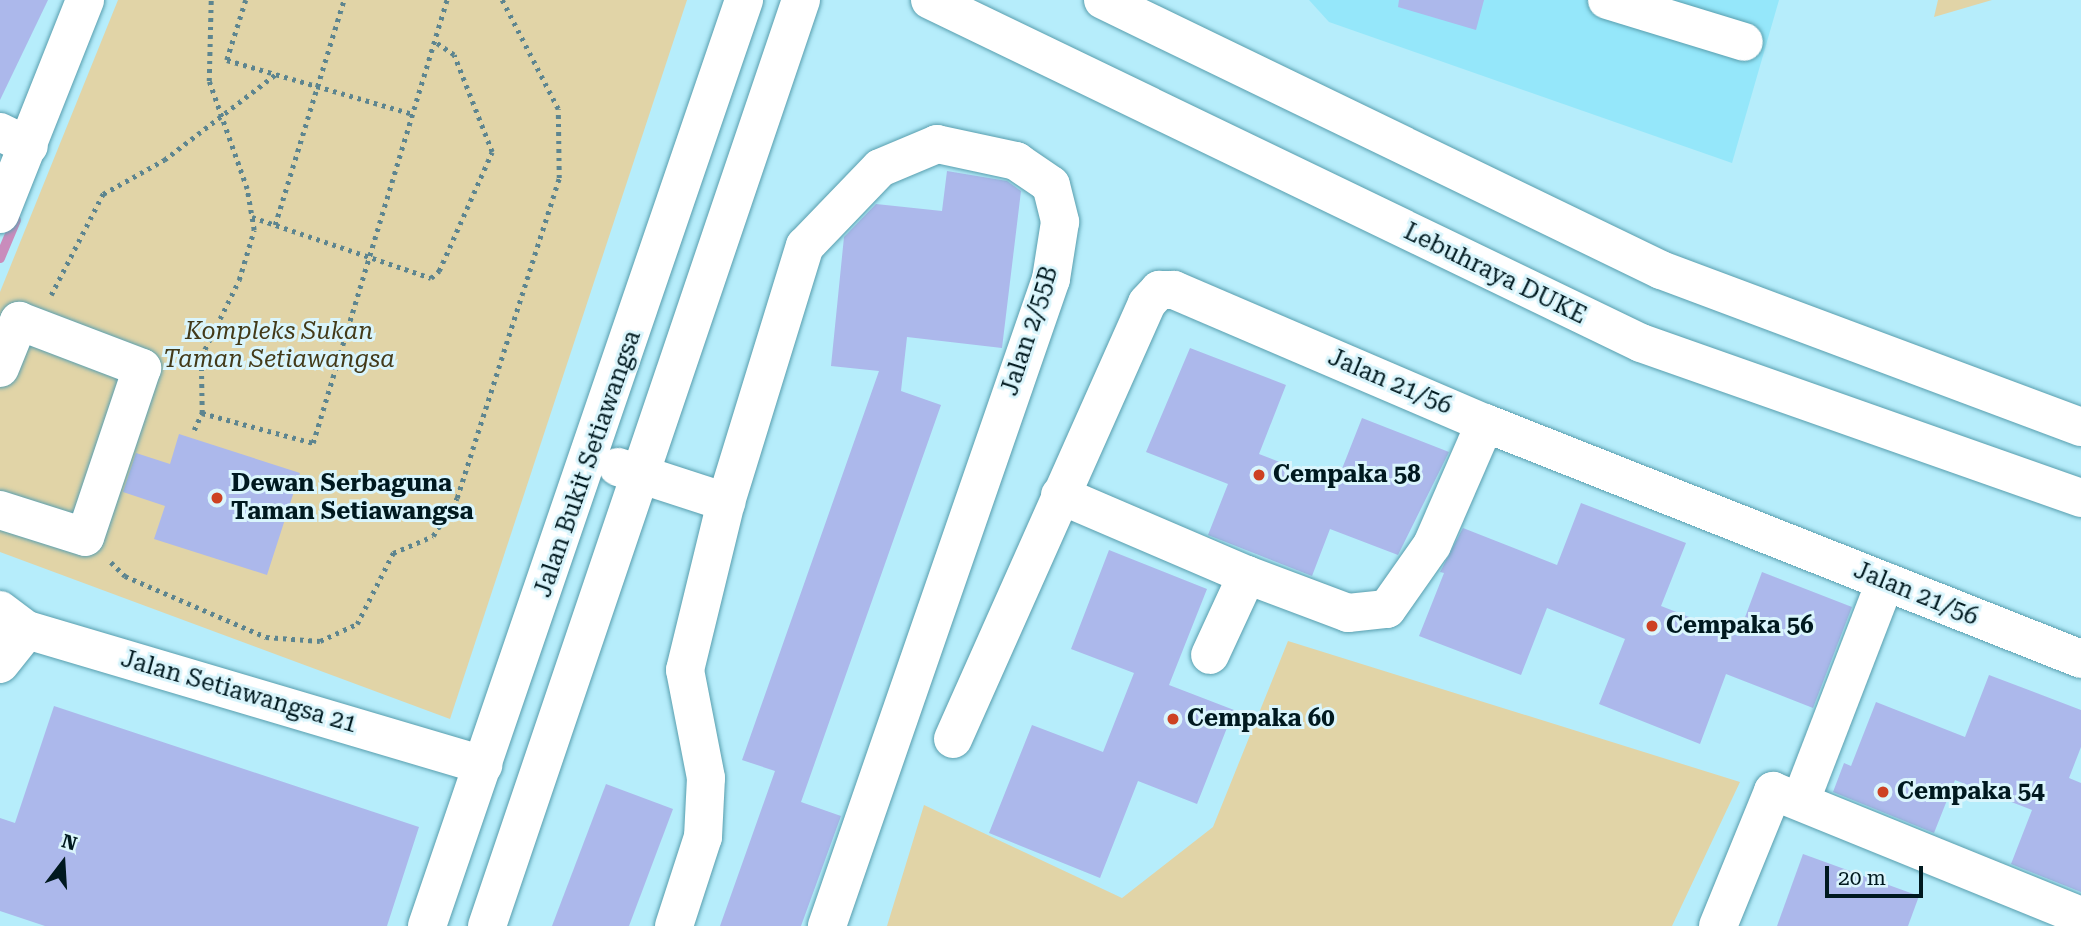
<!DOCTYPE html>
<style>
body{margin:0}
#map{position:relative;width:2081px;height:926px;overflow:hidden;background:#b6edfb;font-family:"Roboto Serif",serif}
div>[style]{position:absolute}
.built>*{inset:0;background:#95e7fa}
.green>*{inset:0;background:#e1d4a7}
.stream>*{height:10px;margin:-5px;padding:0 5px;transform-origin:5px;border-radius:5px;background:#c98cbc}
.building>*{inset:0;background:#acb8eb}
.path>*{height:4.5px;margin-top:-2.25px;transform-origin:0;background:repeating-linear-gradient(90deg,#5d858f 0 3.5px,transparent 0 8.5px)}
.roads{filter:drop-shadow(0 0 2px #589eae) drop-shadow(0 0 2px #589eae)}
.minor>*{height:38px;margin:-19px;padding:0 19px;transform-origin:19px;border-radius:19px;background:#fff}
.highway>*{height:38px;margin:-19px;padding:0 19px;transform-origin:19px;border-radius:19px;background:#fff}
.dots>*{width:19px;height:19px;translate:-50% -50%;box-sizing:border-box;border:4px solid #daf5fc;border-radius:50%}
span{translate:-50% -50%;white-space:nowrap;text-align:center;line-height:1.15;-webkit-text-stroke:6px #daf5fc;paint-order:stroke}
.street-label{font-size:24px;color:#00191f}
.park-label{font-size:24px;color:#433a19;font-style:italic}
.poi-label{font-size:24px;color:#00191f;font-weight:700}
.left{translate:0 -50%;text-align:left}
.north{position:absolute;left:28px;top:828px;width:70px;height:70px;-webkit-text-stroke:5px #daf5fc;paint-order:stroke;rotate:17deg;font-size:19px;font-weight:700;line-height:28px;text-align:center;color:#00191f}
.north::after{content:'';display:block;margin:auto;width:24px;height:32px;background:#00191f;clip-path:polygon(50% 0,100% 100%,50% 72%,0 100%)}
.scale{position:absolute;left:1825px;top:866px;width:98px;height:32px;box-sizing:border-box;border:4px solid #00191f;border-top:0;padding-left:9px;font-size:21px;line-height:24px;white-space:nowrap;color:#00191f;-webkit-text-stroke:5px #daf5fc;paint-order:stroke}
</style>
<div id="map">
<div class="built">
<div style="clip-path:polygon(1309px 0,1779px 0,1732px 163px,1329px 22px)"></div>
</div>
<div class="green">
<div style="clip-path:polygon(118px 0,687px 0,450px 719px,0 552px,0 292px)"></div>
<div style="clip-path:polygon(1938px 0,1992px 0,1934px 17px)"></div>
<div style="clip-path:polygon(1288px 641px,1740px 782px,1672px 926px,887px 926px,924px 805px,1122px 898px,1213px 827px)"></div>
</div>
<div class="stream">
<div style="left:0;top:258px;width:41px;rotate:-67.2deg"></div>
</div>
<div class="building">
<div style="clip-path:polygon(0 0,48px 0,0 100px)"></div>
<div style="clip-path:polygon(1399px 0,1484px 0,1476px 30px,1398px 7px)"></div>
<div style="clip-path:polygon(947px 171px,1007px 181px,1021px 191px,1002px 348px,907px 337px,901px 391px,941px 405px,801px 802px,841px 816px,801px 926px,720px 926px,775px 771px,742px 760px,879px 371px,831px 366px,844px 237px,876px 204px,942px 211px)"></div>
<div style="clip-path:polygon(1190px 348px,1286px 385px,1259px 454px,1336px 484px,1362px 418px,1449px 452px,1398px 555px,1330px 529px,1312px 576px,1208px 535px,1228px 484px,1146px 452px)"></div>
<div style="clip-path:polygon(179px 434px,300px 473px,267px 575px,154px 539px,165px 506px,123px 492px,136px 453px,170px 464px)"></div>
<div style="clip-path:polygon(1581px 503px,1686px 543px,1661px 606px,1738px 636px,1762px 572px,1852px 607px,1813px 708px,1726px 674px,1700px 744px,1599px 704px,1625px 639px,1547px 608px,1521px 675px,1419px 636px,1444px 573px,1440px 572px,1463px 528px,1557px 565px)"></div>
<div style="clip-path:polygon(1109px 550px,1207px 589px,1169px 685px,1234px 710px,1197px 804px,1138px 781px,1100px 878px,989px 833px,1032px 725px,1103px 752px,1134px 673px,1071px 649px)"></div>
<div style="clip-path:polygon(1989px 675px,2081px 710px,2081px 747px,2069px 778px,2081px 783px,2081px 892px,2011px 864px,2032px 810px,1955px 780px,1934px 833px,1833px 792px,1844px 763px,1851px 766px,1876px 702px,1965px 737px)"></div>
<div style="clip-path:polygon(54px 706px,419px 827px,387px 926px,45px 926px,0 911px,0 818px,15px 823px)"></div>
<div style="clip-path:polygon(606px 784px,673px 809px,629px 926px,552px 926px)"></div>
<div style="clip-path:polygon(1803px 854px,1919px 896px,1908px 926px,1777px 926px)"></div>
</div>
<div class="path">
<div style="left:246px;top:0;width:63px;rotate:107.6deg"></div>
<div style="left:227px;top:60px;width:194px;rotate:16.2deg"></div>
<div style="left:252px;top:217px;width:189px;rotate:18.8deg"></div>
<div style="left:431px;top:278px;width:11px;rotate:-41deg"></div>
<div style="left:439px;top:271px;width:130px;rotate:-66deg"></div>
<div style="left:492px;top:152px;width:104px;rotate:-111.4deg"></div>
<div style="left:454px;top:55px;width:23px;rotate:-146deg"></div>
<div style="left:275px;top:225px;width:235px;rotate:-73deg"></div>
<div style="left:51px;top:295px;width:114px;rotate:-62.8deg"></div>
<div style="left:103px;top:194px;width:70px;rotate:-29.1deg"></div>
<div style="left:164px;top:160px;width:141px;rotate:-37.5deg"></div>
<div style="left:202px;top:413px;width:115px;rotate:15.1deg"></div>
<div style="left:313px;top:443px;width:463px;rotate:-73.2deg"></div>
<div style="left:194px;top:430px;width:19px;rotate:-65deg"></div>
<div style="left:202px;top:413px;width:56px;rotate:-91deg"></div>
<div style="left:201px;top:357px;width:86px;rotate:-63.7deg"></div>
<div style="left:239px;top:280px;width:52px;rotate:-73.3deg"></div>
<div style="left:254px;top:230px;width:42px;rotate:-99.7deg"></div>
<div style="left:247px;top:189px;width:114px;rotate:-109.4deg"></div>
<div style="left:209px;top:81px;width:81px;rotate:-88.6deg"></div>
<div style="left:111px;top:562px;width:20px;rotate:45deg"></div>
<div style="left:125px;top:576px;width:154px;rotate:23.4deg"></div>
<div style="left:266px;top:637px;width:54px;rotate:4.2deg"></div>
<div style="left:320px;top:641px;width:41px;rotate:-24.7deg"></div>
<div style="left:357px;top:624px;width:80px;rotate:-63.1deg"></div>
<div style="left:393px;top:553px;width:43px;rotate:-23deg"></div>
<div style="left:433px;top:536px;width:45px;rotate:-57.7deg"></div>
<div style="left:457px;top:498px;width:336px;rotate:-72.3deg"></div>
<div style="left:559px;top:178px;width:69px;rotate:-90.8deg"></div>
<div style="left:558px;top:109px;width:123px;rotate:-117.2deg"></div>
</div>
<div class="roads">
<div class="minor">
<div style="left:1607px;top:0;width:143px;rotate:17deg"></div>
<div style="left:0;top:132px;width:32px;rotate:26deg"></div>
<div style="left:0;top:214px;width:230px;rotate:-68.3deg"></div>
<div style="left:0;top:368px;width:51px;rotate:-68deg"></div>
<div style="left:19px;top:321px;width:132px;rotate:20.9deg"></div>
<div style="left:142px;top:368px;width:178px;rotate:108.6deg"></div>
<div style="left:85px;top:537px;width:89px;rotate:-162.4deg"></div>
<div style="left:618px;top:467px;width:114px;rotate:18deg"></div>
<div style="left:1060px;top:495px;width:203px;rotate:23.2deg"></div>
<div style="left:1247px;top:575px;width:88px;rotate:114.8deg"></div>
<div style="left:1247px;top:575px;width:108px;rotate:20.6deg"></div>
<div style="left:1348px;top:613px;width:39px;rotate:-6deg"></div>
<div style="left:1387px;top:609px;width:78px;rotate:-54.9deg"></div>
<div style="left:1432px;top:545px;width:133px;rotate:-66.5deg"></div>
<div style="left:0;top:610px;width:34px;rotate:37deg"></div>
<div style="left:27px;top:630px;width:476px;rotate:16.5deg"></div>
<div style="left:0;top:664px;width:43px;rotate:-51.5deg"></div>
<div style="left:953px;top:739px;width:477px;rotate:-66deg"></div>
<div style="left:1147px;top:303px;width:18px;rotate:-47deg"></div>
<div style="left:1159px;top:290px;width:15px"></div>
<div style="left:1174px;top:290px;width:338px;rotate:23.2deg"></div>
<div style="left:1485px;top:423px;width:641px;rotate:21.6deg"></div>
<div style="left:1801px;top:800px;width:234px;rotate:-68.9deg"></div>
<div style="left:427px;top:926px;width:979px;rotate:-71.1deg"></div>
<div style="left:487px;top:926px;width:978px;rotate:-71.27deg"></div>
<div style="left:674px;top:926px;width:94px;rotate:-72deg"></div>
<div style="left:703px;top:837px;width:59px;rotate:-87.1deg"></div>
<div style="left:706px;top:778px;width:110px;rotate:-101deg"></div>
<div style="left:685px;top:670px;width:173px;rotate:-76.3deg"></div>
<div style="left:726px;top:502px;width:268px;rotate:-72.9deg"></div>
<div style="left:805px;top:246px;width:108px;rotate:-46.1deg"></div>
<div style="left:880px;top:168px;width:62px;rotate:-22.8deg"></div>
<div style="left:937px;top:144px;width:81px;rotate:12.1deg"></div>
<div style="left:1016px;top:161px;width:42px;rotate:34.4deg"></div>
<div style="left:1051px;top:185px;width:38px;rotate:76deg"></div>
<div style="left:1060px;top:222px;width:58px;rotate:99deg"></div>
<div style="left:1051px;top:279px;width:685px;rotate:109.1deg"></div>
<div style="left:1718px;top:926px;width:146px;rotate:-67.8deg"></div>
<div style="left:1773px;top:791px;width:332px;rotate:22.1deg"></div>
</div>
<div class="highway">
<div style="left:930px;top:0;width:789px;rotate:25.75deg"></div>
<div style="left:1641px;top:343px;width:467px;rotate:19.4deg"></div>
<div style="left:1103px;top:0;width:620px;rotate:25.82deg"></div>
<div style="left:1661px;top:270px;width:448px;rotate:20.5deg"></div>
</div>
</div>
<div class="dots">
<div style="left:1259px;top:475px;background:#cd4223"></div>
<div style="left:217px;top:498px;background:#cd4223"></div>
<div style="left:1652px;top:626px;background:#cd4223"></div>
<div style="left:1173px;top:719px;background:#cd4223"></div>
<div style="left:1883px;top:792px;background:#cd4223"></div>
</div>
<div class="street-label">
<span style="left:1495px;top:274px;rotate:26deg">Lebuhraya DUKE</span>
<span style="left:1030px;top:331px;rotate:-72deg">Jalan 2/55B</span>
<span style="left:1390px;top:382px;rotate:23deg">Jalan 21/56</span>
<span style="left:588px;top:464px;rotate:-71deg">Jalan Bukit Setiawangsa</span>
<span style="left:1916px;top:594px;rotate:22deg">Jalan 21/56</span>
<span style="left:239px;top:692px;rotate:16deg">Jalan Setiawangsa 21</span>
</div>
<div class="park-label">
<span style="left:279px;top:346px">Kompleks Sukan<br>Taman Setiawangsa</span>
</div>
<div class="poi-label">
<span class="left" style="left:1273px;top:475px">Cempaka 58</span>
<span class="left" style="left:231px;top:498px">Dewan Serbaguna<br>Taman Setiawangsa</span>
<span class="left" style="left:1666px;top:626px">Cempaka 56</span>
<span class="left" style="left:1187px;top:719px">Cempaka 60</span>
<span class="left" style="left:1897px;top:792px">Cempaka 54</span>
</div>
<div class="north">N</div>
<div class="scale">20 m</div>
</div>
